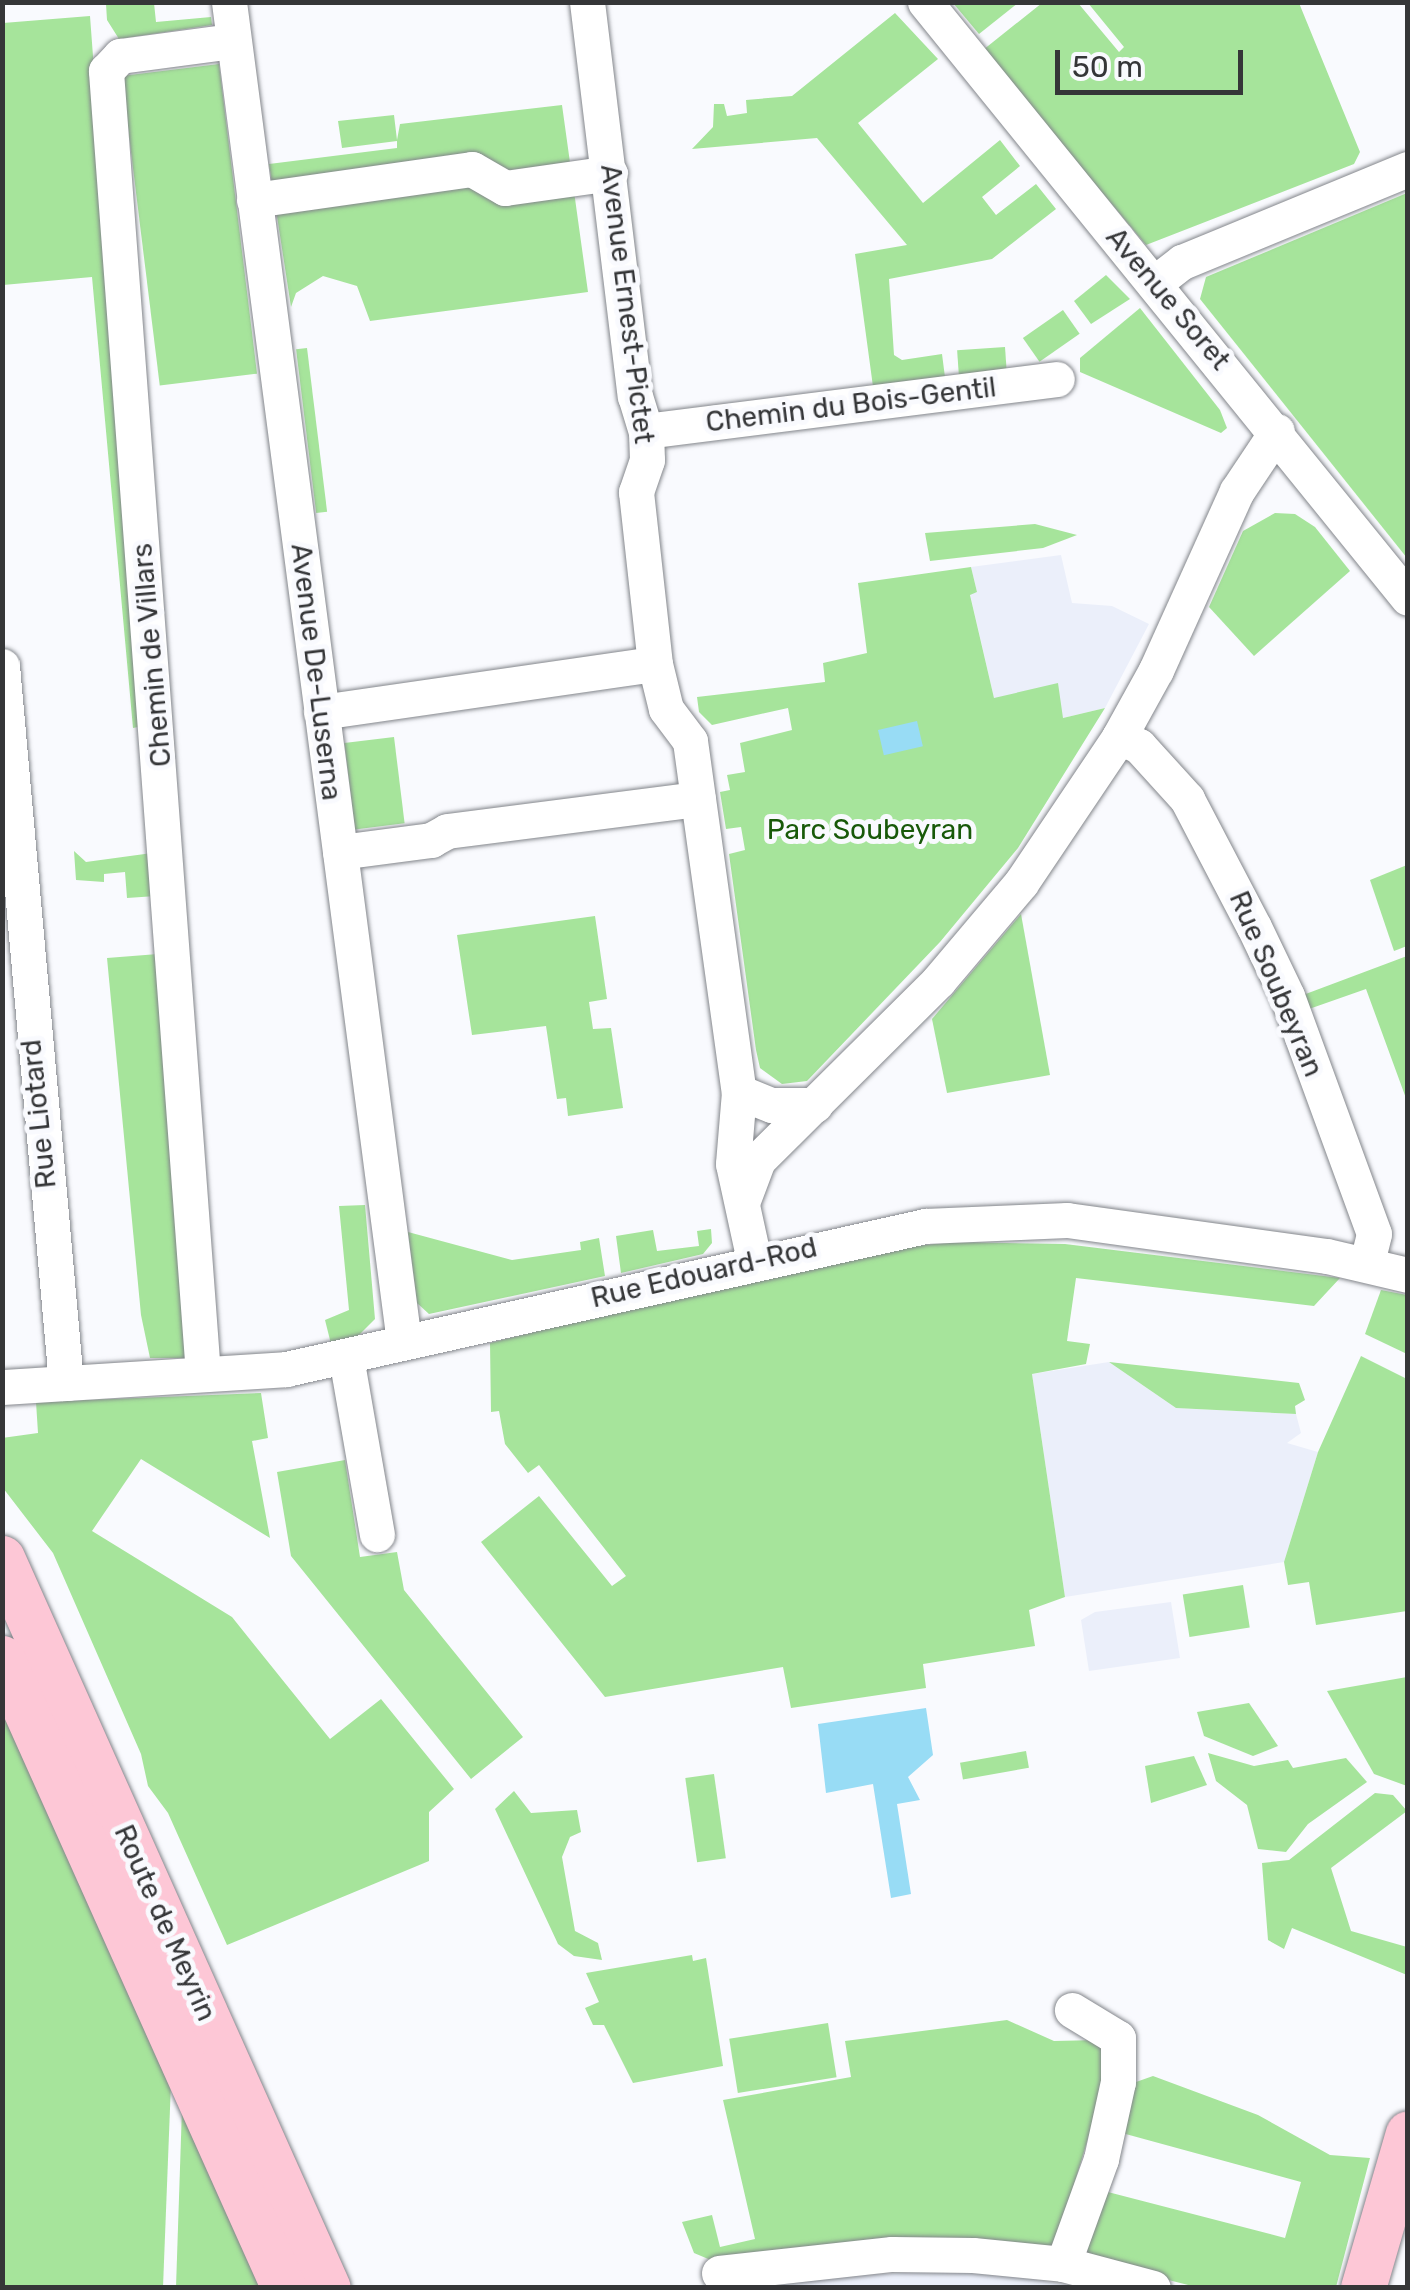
<!DOCTYPE html>
<style>
body{margin:0}
#map{position:relative;width:1410px;height:2290px;overflow:hidden;background:#f9fafe;font-family:Rubik,sans-serif}
div>[style]{position:absolute}
.built>*{inset:0;background:#ebeffa}
.green>*{inset:0;background:#a6e49b;transform-origin:0 0}
.water>*{inset:0;background:#98dcf5;transform-origin:0 0}
.roads{filter:drop-shadow(0 0 2px #83868b) drop-shadow(0 0 2px #83868b)}
.minor>*{height:35px;margin:-17.5px;padding:0 17.5px;transform-origin:17.5px;border-radius:17.5px;background:#fff}
.major>*{height:45px;margin:-22.5px;padding:0 22.5px;transform-origin:22.5px;border-radius:22.5px;background:#fdc7d6}
span{translate:-50% -50%;white-space:nowrap;text-align:center;line-height:1.15;-webkit-text-stroke:10px #f9fafe;paint-order:stroke}
.street-label{font-size:28px;color:#353638}
.park-label{font-size:28px;color:#185909}
.frame{position:absolute;inset:0;border:5px solid #353638;pointer-events:none}
.scale{position:absolute;left:1055px;top:50px;width:188px;height:45px;box-sizing:border-box;border:5px solid #353638;border-top:0;padding-left:12px;font-size:30px;line-height:35px;white-space:nowrap;color:#353638;-webkit-text-stroke:8px #f9fafe;paint-order:stroke}
</style>
<div id="map">
<div class="built">
<div style="clip-path:polygon(1061px 555px,1072px 603px,1112px 606px,1149px 624px,1105px 708px,1063px 718px,994px 698px,970px 594px,977px 592px,971px 567px)"></div>
<div style="clip-path:polygon(1109px 1362px,1176px 1408px,1296px 1414px,1301px 1433px,1287px 1443px,1318px 1452px,1284px 1562px,1065px 1597px,1032px 1374px)"></div>
<div style="clip-path:polygon(1171px 1602px,1180px 1658px,1089px 1671px,1081px 1620px,1095px 1612px)"></div>
<div style="clip-path:polygon(976px 2270px,1085px 2288px,734px 2288px,804px 2277px)"></div>
</div>
<div class="green">
<div style="clip-path:polygon(93px 3px,154px 3px,156px 22px,211px 17px,212px 25px,119px 39px,107px 20px,106px 4px)"></div>
<div style="clip-path:polygon(953px 3px,1018px 3px,979px 34px)"></div>
<div style="clip-path:polygon(1042px 3px,1078px 3px,1119px 52px,1124px 47px,1088px 3px,1299px 3px,1360px 152px,1354px 164px,1146px 245px,983px 50px)"></div>
<div style="clip-path:polygon(895px 13px,938px 59px,858px 123px,923px 203px,1000px 140px,1020px 166px,982px 197px,996px 215px,1036px 184px,1056px 209px,992px 259px,889px 279px,894px 355px,902px 360px,942px 354px,946px 385px,874px 394px,855px 254px,907px 245px,817px 138px,692px 149px,713px 127px,714px 104px,724px 104px,727px 116px,747px 113px,746px 100px,792px 96px)"></div>
<div style="clip-path:polygon(90px 16px,143px 726px,133px 728px,92px 277px,3px 285px,3px 23px)"></div>
<div style="left:219px;top:64px;width:312px;height:98px;rotate:83deg"></div>
<div style="clip-path:polygon(562px 105px,588px 292px,370px 321px,357px 286px,323px 276px,296px 293px,291px 307px,269px 164px,397px 148px,397px 141px,342px 148px,338px 121px,394px 115px,397px 140px,400px 124px)"></div>
<div style="clip-path:polygon(1407px 193px,1407px 558px,1200px 299px,1206px 277px)"></div>
<div style="clip-path:polygon(1106px 275px,1130px 299px,1091px 324px,1074px 301px)"></div>
<div style="clip-path:polygon(1140px 308px,1220px 410px,1227px 428px,1221px 433px,1080px 372px,1080px 358px)"></div>
<div style="left:1063px;top:310px;width:29px;height:49px;rotate:55deg"></div>
<div style="left:1005px;top:347px;width:29px;height:48px;rotate:86deg"></div>
<div style="left:307px;top:348px;width:165px;height:11px;rotate:83deg"></div>
<div style="clip-path:polygon(1275px 513px,1295px 514px,1315px 527px,1350px 571px,1254px 656px,1209px 607px,1243px 531px)"></div>
<div style="clip-path:polygon(1035px 524px,1077px 535px,1043px 548px,930px 561px,925px 533px)"></div>
<div style="clip-path:polygon(971px 567px,977px 592px,970px 595px,994px 698px,1058px 683px,1063px 718px,1105px 708px,1018px 848px,940px 942px,807px 1081px,782px 1084px,760px 1068px,756px 1050px,729px 854px,745px 850px,741px 827px,726px 829px,720px 792px,730px 790px,727px 775px,745px 772px,740px 743px,792px 730px,788px 708px,712px 725px,699px 712px,697px 697px,825px 682px,823px 663px,867px 653px,858px 583px)"></div>
<div style="left:394px;top:737px;width:87px;height:50px;rotate:83deg"></div>
<div style="clip-path:polygon(74px 851px,86px 862px,152px 853px,156px 896px,127px 898px,125px 872px,104px 874px,104px 882px,76px 880px)"></div>
<div style="clip-path:polygon(1407px 865px,1407px 946px,1394px 951px,1370px 880px)"></div>
<div style="clip-path:polygon(1021px 914px,1050px 1075px,947px 1093px,932px 1019px)"></div>
<div style="clip-path:polygon(595px 916px,607px 999px,589px 1002px,593px 1029px,611px 1028px,623px 1108px,568px 1116px,566px 1098px,557px 1099px,546px 1026px,472px 1035px,457px 935px)"></div>
<div style="clip-path:polygon(158px 954px,186px 1358px,150px 1358px,141px 1315px,107px 958px)"></div>
<div style="clip-path:polygon(1407px 956px,1407px 1101px,1366px 989px,1309px 1009px,1303px 995px)"></div>
<div style="clip-path:polygon(365px 1205px,375px 1319px,356px 1338px,331px 1344px,325px 1320px,349px 1310px,339px 1206px)"></div>
<div style="clip-path:polygon(711px 1229px,712px 1243px,703px 1254px,621px 1273px,616px 1236px,653px 1230px,657px 1251px,699px 1246px,697px 1231px)"></div>
<div style="clip-path:polygon(408px 1232px,512px 1260px,581px 1250px,580px 1242px,599px 1238px,605px 1276px,429px 1314px,417px 1303px)"></div>
<div style="clip-path:polygon(952px 1242px,1065px 1244px,1340px 1278px,1314px 1306px,1076px 1278px,1067px 1341px,1090px 1344px,1086px 1364px,1032px 1374px,1065px 1597px,1029px 1610px,1035px 1646px,923px 1664px,926px 1688px,791px 1708px,783px 1667px,605px 1697px,481px 1542px,539px 1496px,612px 1586px,626px 1576px,539px 1465px,528px 1473px,505px 1444px,499px 1411px,491px 1412px,490px 1343px,855px 1253px)"></div>
<div style="clip-path:polygon(1381px 1290px,1407px 1295px,1407px 1354px,1365px 1334px)"></div>
<div style="clip-path:polygon(1361px 1356px,1407px 1379px,1407px 1611px,1316px 1625px,1309px 1582px,1288px 1585px,1284px 1562px,1318px 1452px)"></div>
<div style="clip-path:polygon(1109px 1362px,1299px 1383px,1305px 1400px,1295px 1406px,1296px 1414px,1176px 1408px)"></div>
<div style="clip-path:polygon(261px 1393px,268px 1438px,252px 1441px,270px 1538px,141px 1459px,92px 1531px,232px 1617px,330px 1739px,381px 1699px,454px 1789px,429px 1812px,429px 1861px,227px 1945px,168px 1813px,148px 1786px,141px 1754px,53px 1553px,3px 1488px,2px 1438px,38px 1433px,36px 1402px)"></div>
<div style="clip-path:polygon(345px 1460px,360px 1557px,397px 1552px,404px 1590px,523px 1737px,471px 1779px,291px 1556px,277px 1472px)"></div>
<div style="left:1243px;top:1585px;width:43px;height:61px;rotate:81deg"></div>
<div style="clip-path:polygon(1407px 1677px,1408px 1677px,1407px 1786px,1374px 1774px,1327px 1691px)"></div>
<div style="clip-path:polygon(1249px 1703px,1278px 1746px,1253px 1756px,1204px 1736px,1197px 1712px)"></div>
<div style="clip-path:polygon(2px 1705px,171px 2083px,163px 2287px,3px 2287px)"></div>
<div style="left:1026px;top:1751px;width:17px;height:67px;rotate:80deg"></div>
<div style="clip-path:polygon(1208px 1753px,1254px 1766px,1288px 1760px,1293px 1768px,1346px 1758px,1367px 1782px,1308px 1824px,1286px 1852px,1258px 1849px,1247px 1805px,1216px 1781px)"></div>
<div style="clip-path:polygon(1194px 1756px,1207px 1785px,1151px 1803px,1145px 1766px)"></div>
<div style="left:714px;top:1774px;width:85px;height:29px;rotate:82deg"></div>
<div style="clip-path:polygon(514px 1791px,531px 1813px,577px 1810px,581px 1832px,570px 1837px,562px 1857px,575px 1931px,598px 1943px,602px 1960px,574px 1956px,558px 1944px,495px 1809px)"></div>
<div style="clip-path:polygon(1375px 1793px,1393px 1795px,1407px 1811px,1331px 1868px,1351px 1931px,1407px 1947px,1407px 1975px,1292px 1928px,1284px 1949px,1268px 1940px,1262px 1863px,1289px 1860px)"></div>
<div style="clip-path:polygon(692px 1955px,693px 1961px,706px 1958px,723px 2066px,633px 2083px,604px 2025px,593px 2025px,585px 2008px,599px 2002px,586px 1973px)"></div>
<div style="clip-path:polygon(1007px 2020px,1054px 2041px,1099px 2040px,1114px 2053px,1055px 2247px,713px 2261px,694px 2253px,682px 2222px,712px 2215px,720px 2247px,755px 2239px,723px 2100px,851px 2077px,845px 2041px)"></div>
<div style="left:828px;top:2023px;width:55px;height:100px;rotate:81deg"></div>
<div style="clip-path:polygon(1153px 2076px,1258px 2115px,1330px 2155px,1370px 2158px,1336px 2287px,1196px 2287px,1090px 2260px,1085px 2251px,1104px 2191px,1285px 2238px,1301px 2182px,1122px 2133px,1136px 2082px)"></div>
<div style="clip-path:polygon(182px 2108px,262px 2287px,176px 2287px)"></div>
</div>
<div class="water">
<div style="left:917px;top:721px;width:26px;height:40px;rotate:77deg"></div>
<div style="clip-path:polygon(926px 1708px,933px 1755px,908px 1777px,920px 1800px,897px 1804px,911px 1894px,891px 1898px,873px 1784px,826px 1793px,818px 1724px)"></div>
</div>
<div class="roads">
<div class="minor">
<div style="left:229px;top:2px;width:1351px;rotate:82.56deg"></div>
<div style="left:587px;top:2px;width:397px;rotate:83.1deg"></div>
<div style="left:635px;top:396px;width:37px;rotate:73deg"></div>
<div style="left:646px;top:431px;width:29px;rotate:88deg"></div>
<div style="left:647px;top:460px;width:34px;rotate:109deg"></div>
<div style="left:636px;top:492px;width:173px;rotate:83.7deg"></div>
<div style="left:655px;top:664px;width:46px;rotate:76.3deg"></div>
<div style="left:666px;top:709px;width:40px;rotate:53deg"></div>
<div style="left:690px;top:741px;width:354px;rotate:82.1deg"></div>
<div style="left:739px;top:1092px;width:72px;rotate:94.8deg"></div>
<div style="left:733px;top:1164px;width:98px;rotate:77.7deg"></div>
<div style="left:925px;top:2px;width:767px;rotate:50.98deg"></div>
<div style="left:254px;top:200px;width:220px;rotate:-8.1deg"></div>
<div style="left:472px;top:169px;width:38px;rotate:30deg"></div>
<div style="left:505px;top:188px;width:106px;rotate:-8.1deg"></div>
<div style="left:1156px;top:282px;width:33px;rotate:-38deg"></div>
<div style="left:1182px;top:262px;width:244px;rotate:-22.4deg"></div>
<div style="left:646px;top:431px;width:414px;rotate:-7.2deg"></div>
<div style="left:2px;top:666px;width:720px;rotate:84.9deg"></div>
<div style="left:321px;top:712px;width:337px;rotate:-8.2deg"></div>
<div style="left:1119px;top:737px;width:22px;rotate:24deg"></div>
<div style="left:1139px;top:746px;width:72px;rotate:47.8deg"></div>
<div style="left:1187px;top:799px;width:144px;rotate:62.4deg"></div>
<div style="left:1254px;top:927px;width:76px;rotate:64.4deg"></div>
<div style="left:1287px;top:996px;width:253px;rotate:69.9deg"></div>
<div style="left:1374px;top:1234px;width:30px;rotate:104deg"></div>
<div style="left:340px;top:852px;width:92px;rotate:-7.5deg"></div>
<div style="left:431px;top:840px;width:18px;rotate:-29deg"></div>
<div style="left:447px;top:831px;width:253px;rotate:-7.3deg"></div>
<div style="left:739px;top:1092px;width:35px;rotate:22deg"></div>
<div style="left:772px;top:1105px;width:43px"></div>
<div style="left:743px;top:1200px;width:43px;rotate:-69.4deg"></div>
<div style="left:758px;top:1160px;width:255px;rotate:-44.8deg"></div>
<div style="left:939px;top:980px;width:127px;rotate:-49.8deg"></div>
<div style="left:1021px;top:883px;width:176px;rotate:-56.1deg"></div>
<div style="left:1119px;top:737px;width:77px;rotate:-61.1deg"></div>
<div style="left:1156px;top:670px;width:196px;rotate:-65.7deg"></div>
<div style="left:1237px;top:491px;width:72px;rotate:-56.3deg"></div>
<div style="left:346px;top:1357px;width:180px;rotate:80.1deg"></div>
<div style="left:203px;top:1374px;width:1307px;rotate:-94.26deg"></div>
<div style="left:106px;top:71px;width:21px;rotate:-47deg"></div>
<div style="left:120px;top:56px;width:114px;rotate:-7.6deg"></div>
<div style="left:2px;top:1387px;width:285px;rotate:-3.6deg"></div>
<div style="left:286px;top:1369px;width:655px;rotate:-12.61deg"></div>
<div style="left:925px;top:1226px;width:142px;rotate:-2.4deg"></div>
<div style="left:1067px;top:1220px;width:262px;rotate:7.9deg"></div>
<div style="left:1327px;top:1256px;width:83px;rotate:13.2deg"></div>
<div style="left:1063px;top:2264px;width:112px;rotate:-70.1deg"></div>
<div style="left:1101px;top:2159px;width:79px;rotate:-77.6deg"></div>
<div style="left:1118px;top:2082px;width:44px;rotate:-90deg"></div>
<div style="left:1118px;top:2038px;width:54px;rotate:-148.7deg"></div>
<div style="left:719px;top:2273px;width:174px;rotate:-6.3deg"></div>
<div style="left:892px;top:2254px;width:81px;rotate:0.7deg"></div>
<div style="left:973px;top:2255px;width:90px;rotate:5.7deg"></div>
<div style="left:1063px;top:2264px;width:93px;rotate:14.9deg"></div>
</div>
<div class="major">
<div style="left:2px;top:1558px;width:799px;rotate:65.94deg"></div>
<div style="left:2px;top:1658px;width:690px;rotate:65.89deg"></div>
<div style="left:1363px;top:2288px;width:161px;rotate:-73.8deg"></div>
</div>
</div>
<div class="street-label">
<span style="left:1168px;top:299px;rotate:50deg">Avenue Soret</span>
<span style="left:627px;top:304px;rotate:83deg">Avenue Ernest-Pictet</span>
<span style="left:851px;top:405px;rotate:-7deg">Chemin du Bois-Gentil</span>
<span style="left:152px;top:655px;rotate:-95deg">Chemin de Villars</span>
<span style="left:316px;top:672px;rotate:83deg">Avenue De-Luserna</span>
<span style="left:1276px;top:984px;rotate:67deg">Rue Soubeyran</span>
<span style="left:39px;top:1114px;rotate:-96deg">Rue Liotard</span>
<span style="left:704px;top:1273px;rotate:-13deg">Rue Edouard-Rod</span>
<span style="left:165px;top:1923px;rotate:66deg">Route de Meyrin</span>
</div>
<div class="park-label">
<span style="left:870px;top:830px">Parc Soubeyran</span>
</div>
<div class="frame"></div>
<div class="scale">50 m</div>
</div>
